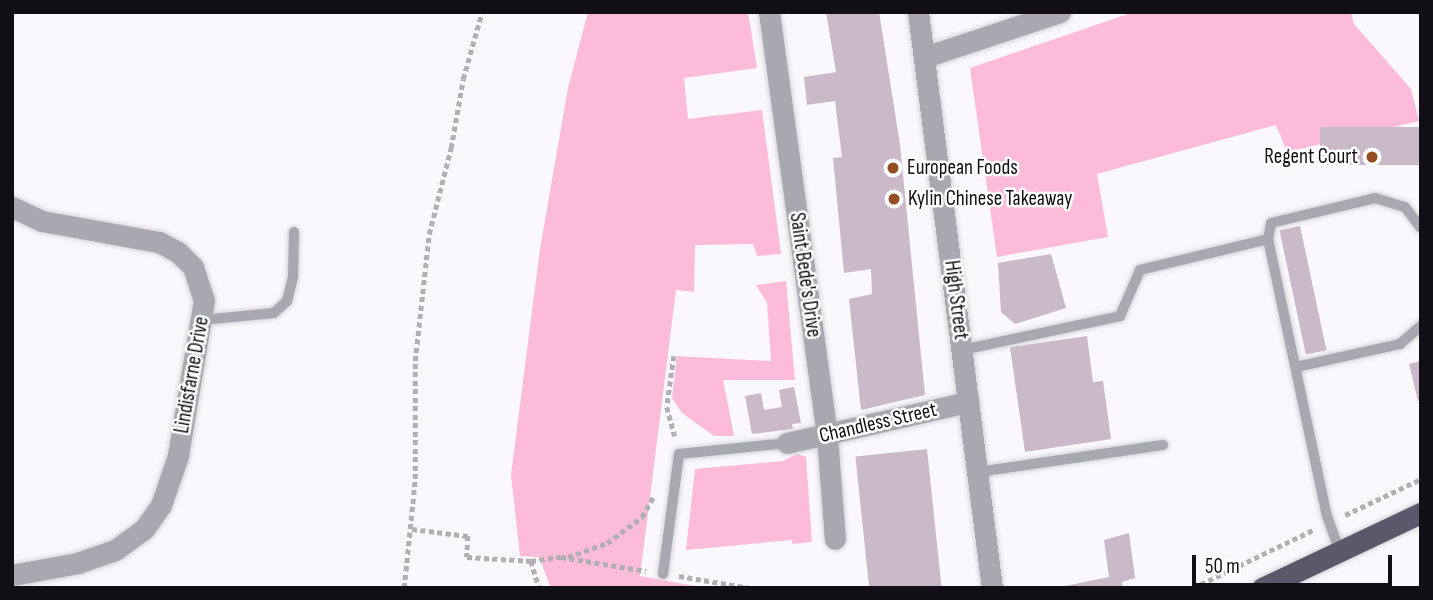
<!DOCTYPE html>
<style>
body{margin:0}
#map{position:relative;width:1433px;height:600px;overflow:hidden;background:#faf8fc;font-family:"Sofia Sans Condensed",sans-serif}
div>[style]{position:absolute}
.green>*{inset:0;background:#fdbbda}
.building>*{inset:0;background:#cbb9ca;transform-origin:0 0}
.path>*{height:4.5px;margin-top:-2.25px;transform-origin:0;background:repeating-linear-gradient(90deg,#b2afb4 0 5px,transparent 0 8.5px)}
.roads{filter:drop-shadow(0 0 2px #d5d3d7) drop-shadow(0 0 2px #d5d3d7)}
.service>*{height:10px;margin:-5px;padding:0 5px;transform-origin:5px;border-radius:5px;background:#a8a8b1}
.minor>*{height:21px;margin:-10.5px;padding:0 10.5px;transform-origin:10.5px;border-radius:10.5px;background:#a8a8b1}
.tertiary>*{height:21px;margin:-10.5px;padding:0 10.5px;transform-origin:10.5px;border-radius:10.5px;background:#a8a8b1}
.trunk>*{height:21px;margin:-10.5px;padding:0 10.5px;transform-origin:10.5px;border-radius:10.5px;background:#5a596b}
.dots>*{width:19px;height:19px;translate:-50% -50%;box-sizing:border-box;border:4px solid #fff;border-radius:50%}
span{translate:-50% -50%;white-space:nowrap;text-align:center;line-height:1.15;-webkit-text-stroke:5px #fff;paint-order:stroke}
.poi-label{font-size:21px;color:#110e15}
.right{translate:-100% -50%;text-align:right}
.left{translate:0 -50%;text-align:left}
.street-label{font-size:21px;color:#110e15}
.frame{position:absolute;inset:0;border:14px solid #110e15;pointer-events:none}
.scale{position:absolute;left:1192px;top:555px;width:200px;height:32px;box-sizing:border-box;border:4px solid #110e15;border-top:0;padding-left:9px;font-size:21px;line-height:24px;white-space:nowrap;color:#110e15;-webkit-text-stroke:5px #fff;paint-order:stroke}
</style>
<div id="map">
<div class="green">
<div style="clip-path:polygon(588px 12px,748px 12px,757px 68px,684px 78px,688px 119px,762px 110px,781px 254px,757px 256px,753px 244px,695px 245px,694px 292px,676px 290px,640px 576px,705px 588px,551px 588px,539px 557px,520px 556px,511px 475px,540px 249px,568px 88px)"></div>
<div style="clip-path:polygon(1134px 12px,1351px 12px,1354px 24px,1411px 89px,1419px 121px,1287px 152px,1276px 125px,1097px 174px,1108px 237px,997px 257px,970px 68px)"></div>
<div style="clip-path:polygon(786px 281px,795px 380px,723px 380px,734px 436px,714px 436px,682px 413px,672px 398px,677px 356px,771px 361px,767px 303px,756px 285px)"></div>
<div style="clip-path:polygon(797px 454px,806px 457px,812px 542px,792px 544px,792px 540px,686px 550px,695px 469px,783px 461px)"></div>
</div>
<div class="building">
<div style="clip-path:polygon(826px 12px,879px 12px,900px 145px,925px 395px,861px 410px,849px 299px,872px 294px,871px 269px,844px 273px,833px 158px,842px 157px,835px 101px,807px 105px,804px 77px,836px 72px)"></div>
<div style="left:1421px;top:127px;width:38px;height:101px;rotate:90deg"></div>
<div style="left:1300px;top:226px;width:127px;height:21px;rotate:78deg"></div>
<div style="clip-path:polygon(1051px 254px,1066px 308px,1015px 324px,1001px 312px,998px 263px)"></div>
<div style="clip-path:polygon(1087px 336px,1093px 382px,1103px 381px,1111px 439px,1025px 452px,1010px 347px)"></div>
<div style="clip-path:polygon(1421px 361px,1421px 400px,1418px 401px,1409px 364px)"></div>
<div style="clip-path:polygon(794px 387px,801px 423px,792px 424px,793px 429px,752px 434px,745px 396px,761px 393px,764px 410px,782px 407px,779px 390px)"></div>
<div style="left:927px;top:449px;width:140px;height:72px;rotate:84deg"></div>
<div style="clip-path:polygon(1129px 533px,1135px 578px,1122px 582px,1123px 588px,1055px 588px,1109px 577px,1104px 540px)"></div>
</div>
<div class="path">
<div style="left:674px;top:356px;width:51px;rotate:97.8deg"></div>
<div style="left:667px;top:407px;width:30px;rotate:75deg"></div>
<div style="left:1345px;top:515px;width:84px;rotate:-25.3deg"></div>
<div style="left:412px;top:529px;width:56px;rotate:7.1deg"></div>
<div style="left:468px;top:536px;width:21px;rotate:93deg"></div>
<div style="left:467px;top:557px;width:64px;rotate:3.6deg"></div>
<div style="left:531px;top:561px;width:30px;rotate:-8deg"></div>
<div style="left:561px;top:557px;width:86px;rotate:9.4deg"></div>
<div style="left:568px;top:557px;width:41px;rotate:-19.7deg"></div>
<div style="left:607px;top:543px;width:44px;rotate:-36.6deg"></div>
<div style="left:642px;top:517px;width:25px;rotate:-61deg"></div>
<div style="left:531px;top:561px;width:28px;rotate:73deg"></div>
<div style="left:679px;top:576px;width:72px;rotate:9.6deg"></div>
<div style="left:404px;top:588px;width:110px;rotate:-84.2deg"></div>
<div style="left:415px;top:479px;width:118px;rotate:-90deg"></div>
<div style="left:415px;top:361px;width:128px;rotate:-83.7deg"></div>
<div style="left:429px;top:234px;width:89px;rotate:-75.7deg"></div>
<div style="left:451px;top:148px;width:70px;rotate:-80.1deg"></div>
<div style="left:463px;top:79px;width:70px;rotate:-74.2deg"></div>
<div style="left:1193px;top:588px;width:136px;rotate:-25.8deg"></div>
</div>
<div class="roads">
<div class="service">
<div style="left:1268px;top:239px;width:16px;rotate:-79deg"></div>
<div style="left:1271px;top:223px;width:107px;rotate:-13.5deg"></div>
<div style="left:1375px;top:198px;width:31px;rotate:17deg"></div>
<div style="left:1405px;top:207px;width:26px;rotate:53deg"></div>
<div style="left:202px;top:320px;width:72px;rotate:-5.6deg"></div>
<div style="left:274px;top:313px;width:18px;rotate:-43deg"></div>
<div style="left:287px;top:301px;width:25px;rotate:-76deg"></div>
<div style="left:293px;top:277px;width:45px;rotate:-88.7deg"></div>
<div style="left:962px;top:350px;width:162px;rotate:-12.1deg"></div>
<div style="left:1120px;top:316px;width:50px;rotate:-66.5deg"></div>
<div style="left:1140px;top:270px;width:132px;rotate:-13.6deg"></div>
<div style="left:1268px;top:239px;width:283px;rotate:78deg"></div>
<div style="left:1327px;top:516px;width:38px;rotate:70deg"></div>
<div style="left:1296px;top:367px;width:107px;rotate:-12.5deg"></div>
<div style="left:1400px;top:344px;width:28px;rotate:-41deg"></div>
<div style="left:978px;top:472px;width:187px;rotate:-8.3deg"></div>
<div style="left:663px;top:574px;width:121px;rotate:-82.4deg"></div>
<div style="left:679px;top:454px;width:109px;rotate:-5.8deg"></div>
</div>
<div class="minor">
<div style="left:769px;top:12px;width:428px;rotate:82.2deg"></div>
<div style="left:827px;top:436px;width:103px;rotate:85.6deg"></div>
<div style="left:925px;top:57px;width:142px;rotate:-18.4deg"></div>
<div style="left:12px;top:207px;width:33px;rotate:25deg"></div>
<div style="left:42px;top:221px;width:119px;rotate:10.2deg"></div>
<div style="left:159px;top:242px;width:21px;rotate:28deg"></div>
<div style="left:178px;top:252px;width:21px;rotate:45deg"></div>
<div style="left:193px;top:267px;width:35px;rotate:72deg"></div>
<div style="left:204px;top:300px;width:158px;rotate:99.5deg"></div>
<div style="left:178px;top:456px;width:52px;rotate:109.1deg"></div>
<div style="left:161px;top:505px;width:29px;rotate:125deg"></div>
<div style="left:144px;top:529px;width:36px;rotate:144deg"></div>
<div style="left:115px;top:550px;width:39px;rotate:161deg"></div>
<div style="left:78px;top:563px;width:67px;rotate:169.7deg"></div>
<div style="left:787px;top:443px;width:186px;rotate:-12.8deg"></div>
</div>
<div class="tertiary">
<div style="left:918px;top:12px;width:581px;rotate:82.68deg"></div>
</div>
<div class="trunk">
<div style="left:1262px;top:588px;width:176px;rotate:-25.3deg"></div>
</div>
</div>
<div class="dots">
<div style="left:1372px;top:157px;background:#934e22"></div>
<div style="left:893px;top:168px;background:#934e22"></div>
<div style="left:894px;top:199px;background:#934e22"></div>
</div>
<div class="poi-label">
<span class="right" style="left:1358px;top:157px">Regent Court</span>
<span class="left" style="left:907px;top:168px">European Foods</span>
<span class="left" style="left:908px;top:199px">Kylin Chinese Takeaway</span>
</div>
<div class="street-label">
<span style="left:805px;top:275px;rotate:82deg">Saint Bede's Drive</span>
<span style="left:956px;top:300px;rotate:83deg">High Street</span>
<span style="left:192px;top:375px;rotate:-80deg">Lindisfarne Drive</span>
<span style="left:878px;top:423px;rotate:-13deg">Chandless Street</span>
</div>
<div class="frame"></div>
<div class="scale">50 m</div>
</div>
